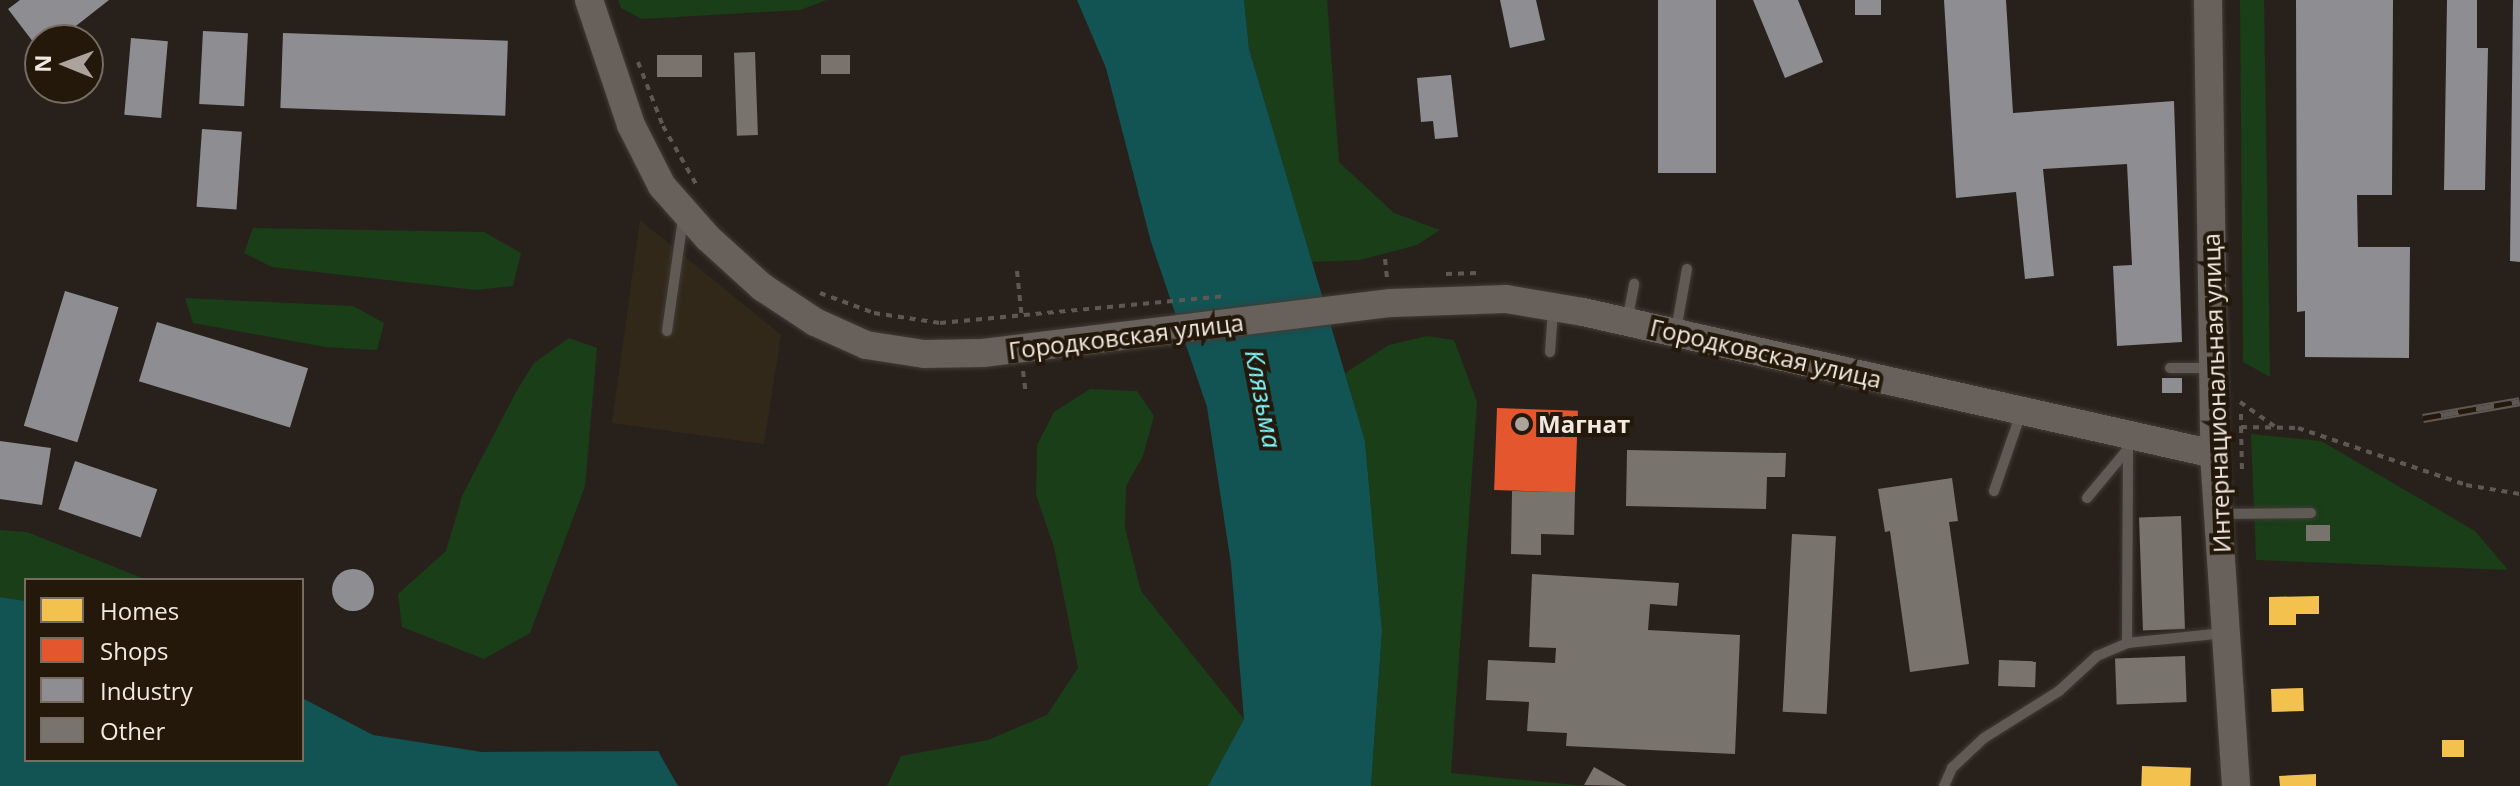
<!DOCTYPE html>
<meta charset="utf-8">
<style>
body{margin:0}
#map{position:relative;width:2520px;height:786px;overflow:hidden;background:#28211b;font-family:"Open Sans",sans-serif}
div>[style]{position:absolute}
.commercial>*{inset:0;background:#32281a}
.green>*{inset:0;background:#193e18}
.water>*{inset:0;background:#125354}
.homes>*{inset:0;background:#f2c14e;transform-origin:0 0}
.shops>*{inset:0;background:#e4572e;transform-origin:0 0}
.industry>*{inset:0;background:#8d8d92;transform-origin:0 0}
.round{border-radius:50%}
.building>*{inset:0;background:#79736e;transform-origin:0 0}
.path>*{height:4px;margin-top:-2px;transform-origin:0;background:repeating-linear-gradient(90deg,#5e5853 0 6px,transparent 0 12px)}
.roads{filter:drop-shadow(0 0 2px #413b36) drop-shadow(0 0 2px #413b36)}
.lane>*{height:10px;margin:-5px;padding:0 5px;transform-origin:5px;border-radius:5px;background:#605a55}
.secondary>*{height:28px;margin:-14px;padding:0 14px;transform-origin:14px;border-radius:14px;background:#68605a}
.rail>*{height:9px;margin-top:-4.5px;transform-origin:0;background:repeating-linear-gradient(90deg,#24180b 0 18px,#5e5853 0 36px);box-sizing:border-box;border-block:2px solid #5e5853}
.dots>*{width:22px;height:22px;translate:-50% -50%;box-sizing:border-box;border:4px solid #24180b;border-radius:50%}
span{translate:-50% -50%;white-space:nowrap;text-align:center;line-height:1.15;-webkit-text-stroke:8px #24180b;paint-order:stroke}
.street-label{font-size:24px;color:#f2e9e1}
.poi-label{font-size:24px;color:#f2e9e1;font-weight:700}
.left{translate:0 -50%;text-align:left}
.water-label{font-size:26px;color:#7cfafd;font-style:italic}
.legend{position:absolute;left:24px;top:578px;width:280px;height:184px;box-sizing:border-box;background:#24180b;border:2px solid #766c61;margin:0;padding:10px 14px;list-style:none;font-size:24px;color:#f2e9e1}
.legend li{display:flex;align-items:center;gap:16px;height:40px}
.legend b{width:40px;border:2px solid #766c61}
.north{position:absolute;left:24px;top:24px;width:80px;height:80px;box-sizing:border-box;background:#24180b;border:2px solid #766c61;border-radius:50%;rotate:271deg;font-size:22px;font-weight:700;line-height:32px;text-align:center;color:#f2e9e1}
.north::after{content:'';display:block;margin:auto;width:28px;height:36px;background:#aba39c;clip-path:polygon(50% 0,100% 100%,50% 72%,0 100%)}
</style>
<div id="map">
<div class="commercial">
<div style="clip-path:polygon(640px 220px,781px 335px,764px 444px,612px 423px)"></div>
</div>
<div class="green">
<div style="clip-path:polygon(618px 0,827px 0,800px 10px,642px 19px,621px 8px)"></div>
<div style="clip-path:polygon(1244px 0,1327px 0,1339px 162px,1394px 213px,1440px 230px,1417px 245px,1360px 260px,1312px 262px,1249px 49px)"></div>
<div style="clip-path:polygon(2240px 0,2264px 0,2270px 377px,2243px 362px)"></div>
<div style="clip-path:polygon(253px 228px,484px 232px,521px 253px,513px 286px,476px 290px,272px 267px,244px 253px)"></div>
<div style="clip-path:polygon(185px 298px,353px 306px,384px 323px,377px 350px,325px 347px,193px 323px)"></div>
<div style="clip-path:polygon(1427px 336px,1454px 340px,1477px 402px,1451px 773px,1587px 786px,1371px 786px,1382px 631px,1365px 441px,1345px 373px,1389px 345px)"></div>
<div style="clip-path:polygon(569px 338px,597px 348px,585px 486px,530px 633px,484px 659px,402px 627px,398px 594px,446px 551px,462px 496px,516px 392px,534px 363px)"></div>
<div style="clip-path:polygon(1090px 389px,1137px 391px,1154px 416px,1143px 456px,1126px 486px,1125px 528px,1141px 591px,1244px 719px,1208px 786px,887px 786px,901px 756px,988px 740px,1047px 715px,1078px 668px,1054px 547px,1036px 495px,1037px 445px,1054px 412px)"></div>
<div style="clip-path:polygon(2251px 434px,2321px 441px,2475px 531px,2508px 570px,2256px 560px)"></div>
<div style="clip-path:polygon(0 530px,27px 532px,147px 580px,26px 580px,26px 601px,0 597px)"></div>
</div>
<div class="water">
<div style="clip-path:polygon(1077px 0,1244px 0,1249px 49px,1365px 441px,1382px 631px,1371px 786px,1208px 786px,1244px 719px,1231px 564px,1207px 407px,1151px 242px,1106px 68px)"></div>
<div style="clip-path:polygon(0 597px,26px 601px,26px 760px,302px 760px,302px 698px,373px 735px,482px 752px,658px 751px,678px 786px,0 786px)"></div>
</div>
<div class="homes">
<div style="clip-path:polygon(2319px 596px,2319px 614px,2296px 614px,2296px 625px,2269px 625px,2269px 597px)"></div>
<div style="left:2303px;top:688px;width:23px;height:32px;rotate:88deg"></div>
<div style="left:2442px;top:740px;width:22px;height:17px"></div>
<div style="left:2142px;top:766px;width:49px;height:20px;rotate:2deg"></div>
<div style="clip-path:polygon(2316px 774px,2316px 786px,2280px 786px,2279px 776px)"></div>
</div>
<div class="shops">
<div style="left:1497px;top:408px;width:81px;height:82px;rotate:2deg"></div>
</div>
<div class="industry">
<div style="clip-path:polygon(20px 0,109px 0,58px 40px,40px 40px,40px 51px,8px 9px)"></div>
<div style="clip-path:polygon(1500px 0,1536px 0,1545px 40px,1510px 48px)"></div>
<div style="left:1658px;top:0;width:58px;height:173px"></div>
<div style="clip-path:polygon(1753px 0,1798px 0,1823px 62px,1785px 78px)"></div>
<div style="left:1855px;top:0;width:26px;height:15px"></div>
<div style="clip-path:polygon(1944px 0,2006px 0,2013px 113px,2174px 101px,2182px 342px,2117px 346px,2113px 266px,2132px 265px,2127px 164px,2043px 169px,2054px 276px,2025px 279px,2016px 192px,1956px 198px)"></div>
<div style="clip-path:polygon(2296px 0,2393px 0,2392px 195px,2357px 195px,2358px 247px,2410px 247px,2409px 358px,2305px 357px,2305px 311px,2297px 312px)"></div>
<div style="clip-path:polygon(2447px 0,2477px 0,2477px 48px,2488px 48px,2485px 190px,2444px 190px)"></div>
<div style="clip-path:polygon(2513px 0,2520px 0,2520px 262px,2510px 261px)"></div>
<div style="left:203px;top:31px;width:45px;height:73px;rotate:3deg"></div>
<div style="left:283px;top:33px;width:225px;height:75px;rotate:2deg"></div>
<div style="left:131px;top:38px;width:37px;height:77px;rotate:5deg"></div>
<div style="clip-path:polygon(1451px 75px,1458px 137px,1435px 139px,1433px 121px,1421px 122px,1417px 78px)"></div>
<div style="left:202px;top:129px;width:40px;height:78px;rotate:4deg"></div>
<div style="left:65px;top:291px;width:56px;height:141px;rotate:17deg"></div>
<div style="left:157px;top:322px;width:158px;height:62px;rotate:17deg"></div>
<div style="left:2162px;top:378px;width:20px;height:15px"></div>
<div style="clip-path:polygon(0 441px,51px 448px,42px 505px,0 499px)"></div>
<div style="left:75px;top:461px;width:87px;height:51px;rotate:19deg"></div>
<div class="round" style="left:332px;top:569px;width:42px;height:42px"></div>
</div>
<div class="building">
<div style="left:755px;top:52px;width:83px;height:21px;rotate:88deg"></div>
<div style="left:702px;top:55px;width:22px;height:45px;rotate:90deg"></div>
<div style="left:850px;top:55px;width:19px;height:29px;rotate:90deg"></div>
<div style="clip-path:polygon(1627px 450px,1786px 453px,1785px 477px,1767px 477px,1766px 509px,1626px 506px)"></div>
<div style="clip-path:polygon(1952px 478px,1958px 521px,1949px 522px,1969px 664px,1910px 672px,1890px 531px,1885px 532px,1878px 489px)"></div>
<div style="clip-path:polygon(1512px 491px,1575px 492px,1574px 535px,1541px 534px,1541px 555px,1511px 554px)"></div>
<div style="left:2181px;top:516px;width:113px;height:42px;rotate:88deg"></div>
<div style="left:2330px;top:525px;width:16px;height:24px;rotate:90deg"></div>
<div style="left:1792px;top:534px;width:44px;height:178px;rotate:3deg"></div>
<div style="clip-path:polygon(1532px 574px,1679px 583px,1677px 606px,1650px 604px,1648px 630px,1740px 635px,1735px 754px,1566px 746px,1567px 733px,1527px 731px,1529px 702px,1486px 700px,1488px 660px,1555px 663px,1556px 648px,1529px 647px)"></div>
<div style="left:2185px;top:656px;width:46px;height:70px;rotate:88deg"></div>
<div style="left:1999px;top:660px;width:37px;height:26px;rotate:2deg"></div>
<div style="clip-path:polygon(1594px 767px,1627px 786px,1584px 785px)"></div>
</div>
<div class="path">
<div style="left:638px;top:62px;width:69px;rotate:68.7deg"></div>
<div style="left:663px;top:126px;width:67px;rotate:60.4deg"></div>
<div style="left:1385px;top:259px;width:19px;rotate:84deg"></div>
<div style="left:1017px;top:271px;width:48px;rotate:84.1deg"></div>
<div style="left:1446px;top:274px;width:31px;rotate:-2deg"></div>
<div style="left:820px;top:293px;width:58px;rotate:20.3deg"></div>
<div style="left:874px;top:313px;width:67px;rotate:8.6deg"></div>
<div style="left:940px;top:323px;width:287px;rotate:-5.4deg"></div>
<div style="left:1023px;top:371px;width:24px;rotate:83deg"></div>
<div style="left:2240px;top:402px;width:42px;rotate:35.2deg"></div>
<div style="left:2241px;top:414px;width:13px;rotate:90deg"></div>
<div style="left:2241px;top:427px;width:57px;rotate:1deg"></div>
<div style="left:2298px;top:428px;width:177px;rotate:18.7deg"></div>
<div style="left:2466px;top:485px;width:55px;rotate:9.5deg"></div>
<div style="left:2241px;top:427px;width:45px;rotate:88.7deg"></div>
</div>
<div class="roads">
<div class="lane">
<div style="left:1627px;top:321px;width:38px;rotate:-79deg"></div>
<div style="left:1676px;top:330px;width:62px;rotate:-79.8deg"></div>
<div style="left:667px;top:331px;width:114px;rotate:-81.9deg"></div>
<div style="left:1550px;top:352px;width:42px;rotate:-85.9deg"></div>
<div style="left:2170px;top:368px;width:42px"></div>
<div style="left:1994px;top:491px;width:83px;rotate:-70.9deg"></div>
<div style="left:2087px;top:498px;width:62px;rotate:-50.2deg"></div>
<div style="left:2221px;top:514px;width:90px;rotate:-0.6deg"></div>
<div style="left:2127px;top:643px;width:206px;rotate:-89.7deg"></div>
<div style="left:1944px;top:786px;width:20px;rotate:-66deg"></div>
<div style="left:1952px;top:768px;width:44px;rotate:-43.2deg"></div>
<div style="left:1984px;top:738px;width:89px;rotate:-32.1deg"></div>
<div style="left:2059px;top:691px;width:52px;rotate:-42.6deg"></div>
<div style="left:2097px;top:656px;width:33px;rotate:-23deg"></div>
<div style="left:2127px;top:643px;width:98px;rotate:-5.9deg"></div>
</div>
<div class="secondary">
<div style="left:589px;top:0;width:132px;rotate:71.4deg"></div>
<div style="left:631px;top:125px;width:68px;rotate:63.1deg"></div>
<div style="left:662px;top:186px;width:69px;rotate:48.5deg"></div>
<div style="left:708px;top:238px;width:73px;rotate:42.2deg"></div>
<div style="left:762px;top:287px;width:64px;rotate:33.4deg"></div>
<div style="left:815px;top:322px;width:56px;rotate:24.3deg"></div>
<div style="left:866px;top:345px;width:59px;rotate:8.8deg"></div>
<div style="left:924px;top:354px;width:59px;rotate:-1deg"></div>
<div style="left:983px;top:353px;width:411px;rotate:-7deg"></div>
<div style="left:1391px;top:303px;width:115px;rotate:-2deg"></div>
<div style="left:1506px;top:299px;width:78px;rotate:9.6deg"></div>
<div style="left:1583px;top:312px;width:647px;rotate:12.68deg"></div>
<div style="left:2208px;top:0;width:454px;rotate:89.2deg"></div>
<div style="left:2214px;top:454px;width:333px;rotate:86.2deg"></div>
</div>
</div>
<div class="rail">
<div style="left:2423px;top:418px;width:98px;rotate:-9.9deg"></div>
</div>
<div class="dots">
<div style="left:1522px;top:424px;background:#aba39c"></div>
</div>
<div class="street-label">
<span style="left:1126px;top:336px;rotate:-7deg">Городковская улица</span>
<span style="left:1766px;top:353px;rotate:13deg">Городковская улица</span>
<span style="left:2216px;top:393px;rotate:-92deg">Интернациональная улица</span>
</div>
<div class="poi-label">
<span class="left" style="left:1538px;top:424px">Магнат</span>
</div>
<div class="water-label">
<span style="left:1263px;top:399px;rotate:79deg">Клязьма</span>
</div>
<ul class="legend">
<li><b style="height:22px;background:#f2c14e"></b>Homes</li>
<li><b style="height:22px;background:#e4572e"></b>Shops</li>
<li><b style="height:22px;background:#8d8d92"></b>Industry</li>
<li><b style="height:22px;background:#79736e"></b>Other</li>
</ul>
<div class="north">N</div>
</div>
